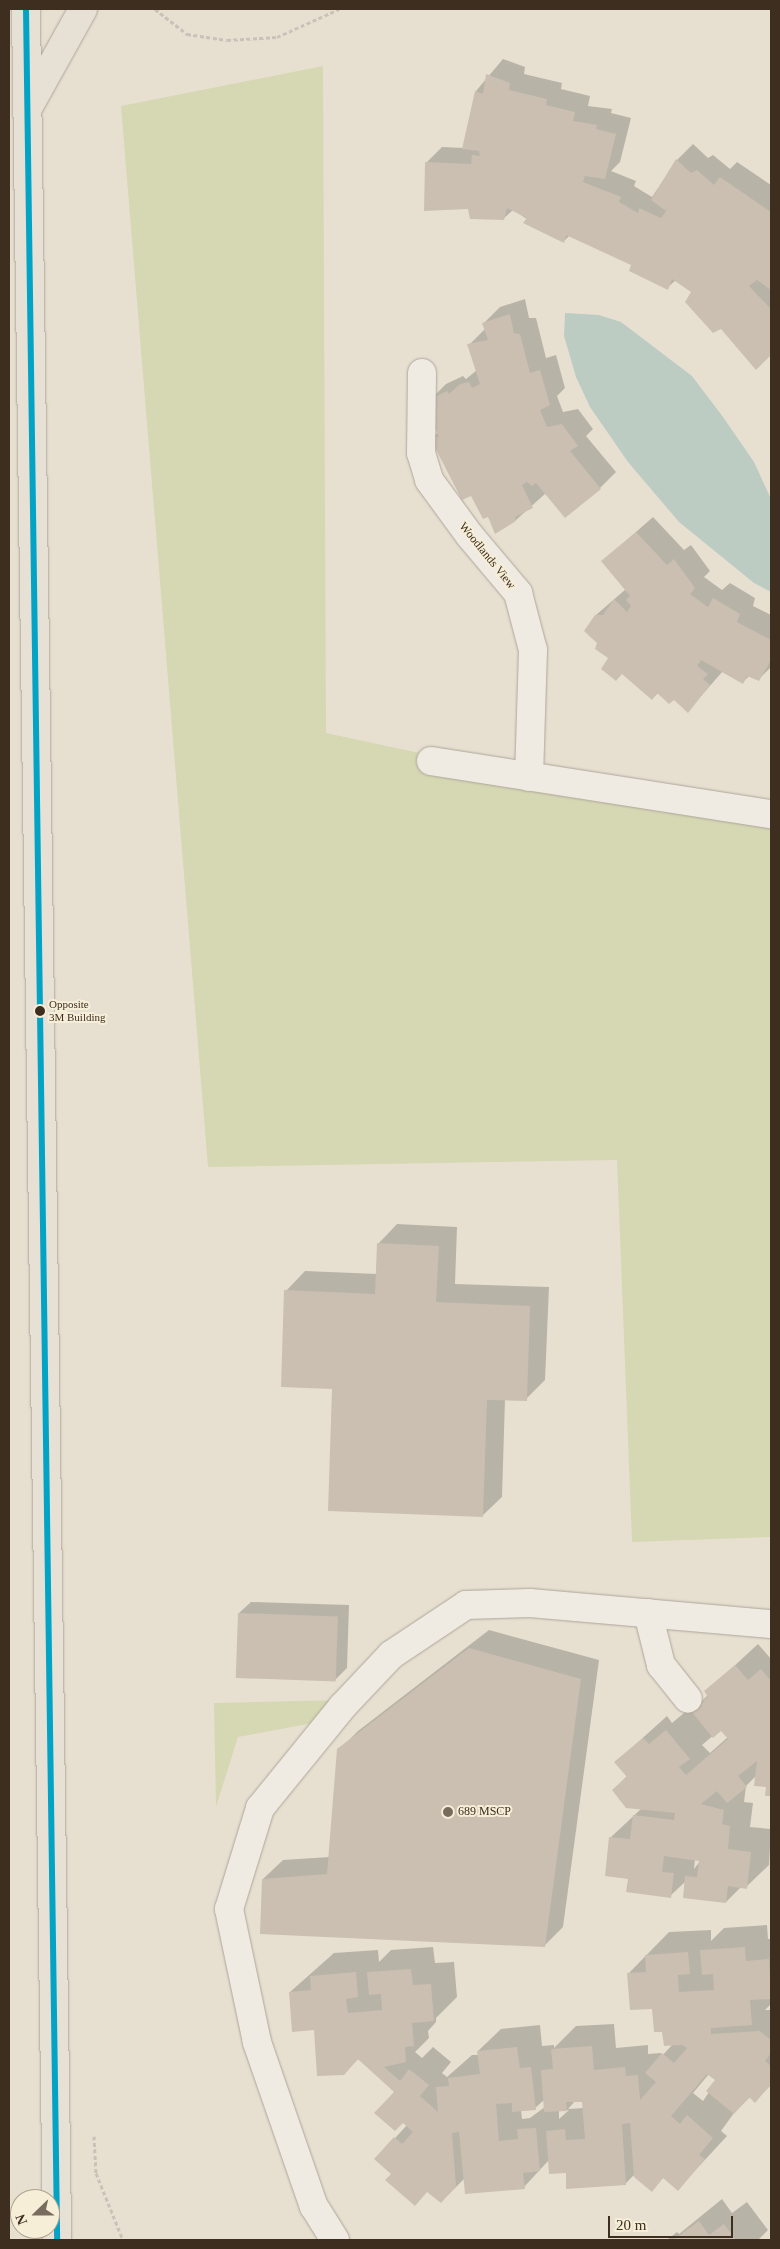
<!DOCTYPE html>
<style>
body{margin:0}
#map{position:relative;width:780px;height:2249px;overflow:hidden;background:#e7e0d1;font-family:Georgia,serif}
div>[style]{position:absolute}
.green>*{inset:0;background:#d6d7b3}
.water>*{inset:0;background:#bcccc2}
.shadow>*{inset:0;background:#0003}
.building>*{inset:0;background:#cbbfb2;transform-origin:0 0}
.path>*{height:3px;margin-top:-1.5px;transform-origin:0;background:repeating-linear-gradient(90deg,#c8c2b9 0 4px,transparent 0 6.5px)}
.roads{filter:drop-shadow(0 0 1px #ada599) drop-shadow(0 0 1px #ada599)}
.minor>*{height:28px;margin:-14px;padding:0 14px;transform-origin:14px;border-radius:14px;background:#efebe3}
.major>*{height:28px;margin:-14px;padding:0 14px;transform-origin:14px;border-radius:14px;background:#e6e1d4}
.bus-1>*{height:6px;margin:-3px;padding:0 3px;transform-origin:3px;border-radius:3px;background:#03a3c5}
.dots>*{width:14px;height:14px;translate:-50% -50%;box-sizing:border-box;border:2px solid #f7eed8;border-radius:50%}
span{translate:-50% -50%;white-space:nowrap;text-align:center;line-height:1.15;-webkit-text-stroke:4px #f7eed8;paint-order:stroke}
.bus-label{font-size:11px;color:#3d2e20}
.left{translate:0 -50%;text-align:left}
.street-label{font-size:12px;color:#3d2e20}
.poi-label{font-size:12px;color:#3d2e20}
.frame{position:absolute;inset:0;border:10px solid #3d2e20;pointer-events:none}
.north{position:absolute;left:10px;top:2189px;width:50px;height:50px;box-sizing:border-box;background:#f7eed8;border:1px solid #ada18e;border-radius:50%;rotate:248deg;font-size:14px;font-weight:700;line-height:20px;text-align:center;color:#3d2e20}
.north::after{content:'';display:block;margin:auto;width:18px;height:22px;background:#786c5e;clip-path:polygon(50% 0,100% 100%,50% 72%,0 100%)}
.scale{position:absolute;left:608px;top:2216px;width:125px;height:22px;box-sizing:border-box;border:2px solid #3d2e20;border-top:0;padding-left:6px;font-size:15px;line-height:18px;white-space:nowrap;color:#3d2e20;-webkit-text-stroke:4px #f7eed8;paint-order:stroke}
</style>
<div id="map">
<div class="green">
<div style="clip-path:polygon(323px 66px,326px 733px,771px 828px,771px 1537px,632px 1542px,617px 1160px,208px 1167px,121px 106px)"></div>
<div style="clip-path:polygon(342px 1700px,329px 1720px,238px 1737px,216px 1807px,214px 1703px)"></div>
</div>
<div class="water">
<div style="clip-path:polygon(565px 313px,599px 315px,621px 322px,692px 376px,723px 417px,754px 462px,771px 499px,771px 592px,754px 583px,679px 522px,628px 462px,590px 407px,576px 377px,564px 336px)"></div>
</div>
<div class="shadow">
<div style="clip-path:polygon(503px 59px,525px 67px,524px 74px,562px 83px,561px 89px,590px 96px,588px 106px,612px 109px,611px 113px,631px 118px,620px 162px,611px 171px,636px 181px,634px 186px,652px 197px,677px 160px,693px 144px,708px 158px,713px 155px,730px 169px,737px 162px,771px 185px,771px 353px,756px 369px,692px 291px,676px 280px,667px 288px,633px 264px,570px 235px,563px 242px,513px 210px,503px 219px,469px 208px,426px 163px,442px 147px,464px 148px,476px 91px)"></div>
<div style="clip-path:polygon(525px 299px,529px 318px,536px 318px,546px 358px,556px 355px,565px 388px,557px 396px,563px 412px,578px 409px,593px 429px,586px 436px,616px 472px,600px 488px,546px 493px,516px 520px,489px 515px,471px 495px,432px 439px,438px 432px,430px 400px,446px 384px,463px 376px,466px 379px,477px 370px,469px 345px,485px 329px,484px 323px,500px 307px)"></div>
<div style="clip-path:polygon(653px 517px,684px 550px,691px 545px,710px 571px,704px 577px,722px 590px,730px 583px,755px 598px,753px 606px,771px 615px,771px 667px,758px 680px,749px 676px,742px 683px,723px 671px,688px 711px,674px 698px,659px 692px,652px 699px,609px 658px,598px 643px,596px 615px,626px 589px,603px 561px)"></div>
<div style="clip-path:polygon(397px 1224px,457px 1227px,455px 1284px,549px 1287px,545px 1380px,526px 1399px,505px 1399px,502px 1497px,482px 1516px,333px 1388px,286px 1291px,305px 1271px,377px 1274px,378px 1244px)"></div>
<div style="clip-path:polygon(251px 1602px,349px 1605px,347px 1668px,335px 1680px,239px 1613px)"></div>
<div style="clip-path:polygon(489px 1630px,599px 1660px,563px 1927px,544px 1946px,263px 1879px,283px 1860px,330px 1857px,339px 1750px,358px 1731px)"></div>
<div style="clip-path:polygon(evenodd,758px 1644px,771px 1659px,771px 1795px,767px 1795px,768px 1786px,756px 1776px,746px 1786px,744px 1802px,753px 1803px,750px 1827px,771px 1829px,769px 1865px,746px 1887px,741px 1887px,726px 1902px,686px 1881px,670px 1896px,629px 1878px,610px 1838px,642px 1808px,613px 1790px,627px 1776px,616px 1762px,667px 1716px,672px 1723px,690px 1708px,692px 1711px,708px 1695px,706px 1692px,758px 1644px,721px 1729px,728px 1737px,710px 1753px,702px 1745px,721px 1729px,758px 1644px,695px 1859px,701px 1860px,694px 1869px,695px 1859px)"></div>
<div style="clip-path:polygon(evenodd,767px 1925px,768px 1939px,771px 1939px,771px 2004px,765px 2010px,771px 2010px,771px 2085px,755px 2101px,750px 2097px,734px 2113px,721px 2131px,727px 2136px,678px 2189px,664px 2177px,652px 2190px,634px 2175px,625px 2184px,567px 2171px,549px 2160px,524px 2187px,465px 2178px,441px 2202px,428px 2191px,392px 2174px,376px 2159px,407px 2125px,396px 2092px,358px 2059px,344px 2073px,290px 1992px,334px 1953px,378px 1950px,379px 1962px,391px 1950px,433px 1947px,435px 1963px,454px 1962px,457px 1997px,436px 2018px,436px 2022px,428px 2031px,429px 2038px,415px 2052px,422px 2058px,433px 2047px,451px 2062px,442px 2073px,447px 2077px,472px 2055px,479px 2055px,478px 2051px,501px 2029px,540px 2025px,542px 2046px,554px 2045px,554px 2048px,576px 2026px,614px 2024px,616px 2048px,648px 2045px,648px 2054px,661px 2053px,661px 2057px,673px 2044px,654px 2007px,628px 1974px,669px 1932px,711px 1930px,711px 1941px,724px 1928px,767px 1925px,709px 2074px,717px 2080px,703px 2101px,693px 2093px,709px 2074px,767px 1925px,544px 2100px,545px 2107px,530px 2118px,522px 2119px,521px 2110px,535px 2108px,544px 2100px,767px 1925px,576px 2100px,583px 2100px,584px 2108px,568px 2109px,576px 2100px,767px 1925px,559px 2110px,569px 2110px,559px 2119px,559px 2110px)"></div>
<div style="clip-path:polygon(722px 2199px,732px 2213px,747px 2202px,768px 2230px,758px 2240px,667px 2240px,677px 2232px,679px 2234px)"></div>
</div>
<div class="building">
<div style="clip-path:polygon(486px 74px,510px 83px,509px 90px,547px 99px,546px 105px,575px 112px,573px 121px,597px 125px,596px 129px,616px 134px,605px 179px,585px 176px,583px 182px,621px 197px,619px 202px,638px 213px,639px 208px,661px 218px,666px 211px,651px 200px,676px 159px,691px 173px,697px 170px,714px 185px,720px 177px,771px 212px,771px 290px,757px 280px,749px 286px,771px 309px,771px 355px,756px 370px,721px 329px,713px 333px,685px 302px,691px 292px,672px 279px,668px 290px,629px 271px,631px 265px,566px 235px,564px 243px,523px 223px,527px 218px,507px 208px,504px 220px,470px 219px,468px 209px,424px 211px,425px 162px,471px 164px,472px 155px,480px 156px,479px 151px,462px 149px,475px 91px,483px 94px)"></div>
<div style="clip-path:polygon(510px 314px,514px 333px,520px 334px,530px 373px,540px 370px,550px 405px,540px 410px,547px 427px,562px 424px,578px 446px,570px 451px,601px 489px,565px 518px,536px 483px,532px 486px,527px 482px,522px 485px,533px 508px,515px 517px,516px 521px,495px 534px,488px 517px,483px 519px,471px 496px,462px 500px,430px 438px,439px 437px,432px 420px,435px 417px,429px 400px,447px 391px,449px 394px,460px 384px,469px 382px,472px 388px,480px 384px,467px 344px,488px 340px,482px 323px)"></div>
<div style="clip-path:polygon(636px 532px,667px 565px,674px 559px,695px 588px,690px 594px,708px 607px,713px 598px,740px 614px,737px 622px,771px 640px,771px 660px,759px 681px,747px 676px,743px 684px,701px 660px,697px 666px,708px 674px,703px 679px,710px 685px,688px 713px,674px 700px,669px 704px,657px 693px,652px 700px,622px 674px,616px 681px,601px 669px,608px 658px,595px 649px,597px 643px,584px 631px,595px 615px,603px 615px,614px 599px,627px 612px,631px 606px,626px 600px,630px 596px,601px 561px)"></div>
<div style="clip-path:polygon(377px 1243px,439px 1246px,436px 1302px,530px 1306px,527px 1401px,487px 1400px,483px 1517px,328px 1511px,332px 1389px,281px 1387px,284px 1290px,375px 1294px)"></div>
<div style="left:238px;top:1613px;width:100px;height:65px;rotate:2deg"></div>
<div style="clip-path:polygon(469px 1648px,581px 1679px,545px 1947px,260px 1934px,262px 1879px,327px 1874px,337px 1749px)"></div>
<div style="clip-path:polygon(735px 1665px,748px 1680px,761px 1669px,771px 1681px,771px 1796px,765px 1796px,766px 1787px,754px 1786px,757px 1761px,738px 1776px,747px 1787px,727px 1803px,717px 1791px,701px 1804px,724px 1810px,722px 1824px,730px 1826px,728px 1849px,751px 1852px,747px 1889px,728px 1886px,726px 1903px,683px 1898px,685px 1876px,697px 1877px,699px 1861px,664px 1856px,662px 1872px,674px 1873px,671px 1898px,626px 1892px,628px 1879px,605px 1876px,609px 1837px,630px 1839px,633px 1815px,674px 1820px,675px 1813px,626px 1808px,612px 1790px,627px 1777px,614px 1762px,643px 1738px,649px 1744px,666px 1730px,690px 1759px,679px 1767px,686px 1775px,728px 1739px,721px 1731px,713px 1738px,691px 1711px,708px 1697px,704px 1691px)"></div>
<div style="clip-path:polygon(745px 1947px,746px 1961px,769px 1959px,771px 1999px,750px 2000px,752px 2025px,711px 2028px,711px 2034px,760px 2031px,771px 2040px,771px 2053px,765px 2061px,771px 2066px,771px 2084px,755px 2103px,749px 2097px,734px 2114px,706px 2091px,715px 2080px,707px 2074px,671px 2116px,680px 2124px,687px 2115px,713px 2138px,699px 2155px,705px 2159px,678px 2191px,663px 2178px,652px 2192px,634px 2177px,630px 2123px,622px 2124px,626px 2185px,566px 2189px,566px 2173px,549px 2174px,546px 2131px,565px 2129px,566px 2140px,585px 2139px,582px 2102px,566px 2102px,567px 2111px,544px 2112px,541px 2070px,553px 2069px,551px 2049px,592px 2046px,594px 2070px,625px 2067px,626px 2076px,638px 2075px,640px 2100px,656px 2082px,645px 2073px,662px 2053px,674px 2063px,687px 2048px,682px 2045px,664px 2046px,662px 2032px,654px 2032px,652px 2009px,630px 2010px,627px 1973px,646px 1972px,645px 1955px,688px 1952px,690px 1974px,678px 1975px,679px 1992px,714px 1990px,713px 1974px,702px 1975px,700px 1950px)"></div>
<div style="clip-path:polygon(411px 1969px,413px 1985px,431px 1984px,434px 2021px,412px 2023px,414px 2046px,405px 2047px,406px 2062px,384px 2067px,400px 2081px,409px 2069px,429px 2085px,420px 2096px,438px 2112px,436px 2087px,449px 2086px,448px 2078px,480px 2074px,477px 2051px,517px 2047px,520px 2068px,531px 2067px,536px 2110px,512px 2112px,512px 2103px,496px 2104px,499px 2141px,518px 2139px,517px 2129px,536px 2128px,540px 2171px,523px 2173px,525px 2189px,465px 2194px,459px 2132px,452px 2133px,456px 2186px,441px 2203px,427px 2192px,415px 2206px,385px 2180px,391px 2174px,374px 2159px,394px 2137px,402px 2144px,413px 2132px,403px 2123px,395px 2131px,374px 2113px,394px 2092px,358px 2059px,344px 2075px,317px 2076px,314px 2030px,292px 2032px,289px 1992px,311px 1990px,310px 1976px,356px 1972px,358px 1997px,346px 1999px,348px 2013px,382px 2010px,381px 1994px,369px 1995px,367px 1972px)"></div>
<div style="clip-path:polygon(699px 2221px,709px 2235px,724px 2224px,736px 2240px,673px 2240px)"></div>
</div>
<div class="path">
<div style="left:155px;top:9px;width:41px;rotate:38deg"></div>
<div style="left:187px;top:34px;width:40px;rotate:8.5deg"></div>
<div style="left:227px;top:40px;width:50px;rotate:-3.4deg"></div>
<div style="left:277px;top:37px;width:68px;rotate:-24.3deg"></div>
<div style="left:94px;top:2136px;width:37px;rotate:87deg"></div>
<div style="left:96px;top:2173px;width:72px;rotate:68.1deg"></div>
</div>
<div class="roads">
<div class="minor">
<div style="left:422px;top:373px;width:80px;rotate:90.7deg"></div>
<div style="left:421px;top:453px;width:28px;rotate:73deg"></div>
<div style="left:429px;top:480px;width:69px;rotate:53.8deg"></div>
<div style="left:470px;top:536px;width:75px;rotate:49.9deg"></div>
<div style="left:518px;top:593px;width:59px;rotate:75.3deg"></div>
<div style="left:533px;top:650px;width:127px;rotate:91.8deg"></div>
<div style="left:431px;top:761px;width:344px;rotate:8.9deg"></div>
<div style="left:648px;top:1613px;width:54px;rotate:76deg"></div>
<div style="left:661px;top:1665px;width:43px;rotate:51.5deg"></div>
<div style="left:335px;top:2240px;width:39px;rotate:-122deg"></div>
<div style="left:314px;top:2207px;width:175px;rotate:-109.1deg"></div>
<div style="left:257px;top:2042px;width:136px;rotate:-101.9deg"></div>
<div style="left:229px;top:1909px;width:106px;rotate:-72.9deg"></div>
<div style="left:260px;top:1808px;width:132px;rotate:-50.9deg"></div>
<div style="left:343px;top:1706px;width:70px;rotate:-46.7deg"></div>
<div style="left:391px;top:1655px;width:90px;rotate:-33.7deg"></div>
<div style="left:466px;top:1605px;width:64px;rotate:-1.8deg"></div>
<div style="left:530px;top:1603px;width:242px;rotate:5deg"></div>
</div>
<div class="major">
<div style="left:26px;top:9px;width:2231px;rotate:89.2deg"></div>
<div style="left:28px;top:108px;width:113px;rotate:-60.9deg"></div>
</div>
</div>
<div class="bus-1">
<div style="left:26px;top:9px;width:2231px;rotate:89.2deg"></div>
</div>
<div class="dots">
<div style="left:40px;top:1011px;background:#3d2e20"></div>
<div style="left:448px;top:1812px;background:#786c5e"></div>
</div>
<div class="bus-label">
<span class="left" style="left:49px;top:1011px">Opposite<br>3M Building</span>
</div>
<div class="street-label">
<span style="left:487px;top:556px;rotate:51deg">Woodlands View</span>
</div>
<div class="poi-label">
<span class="left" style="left:458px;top:1812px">689 MSCP</span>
</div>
<div class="frame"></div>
<div class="north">N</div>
<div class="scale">20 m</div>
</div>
